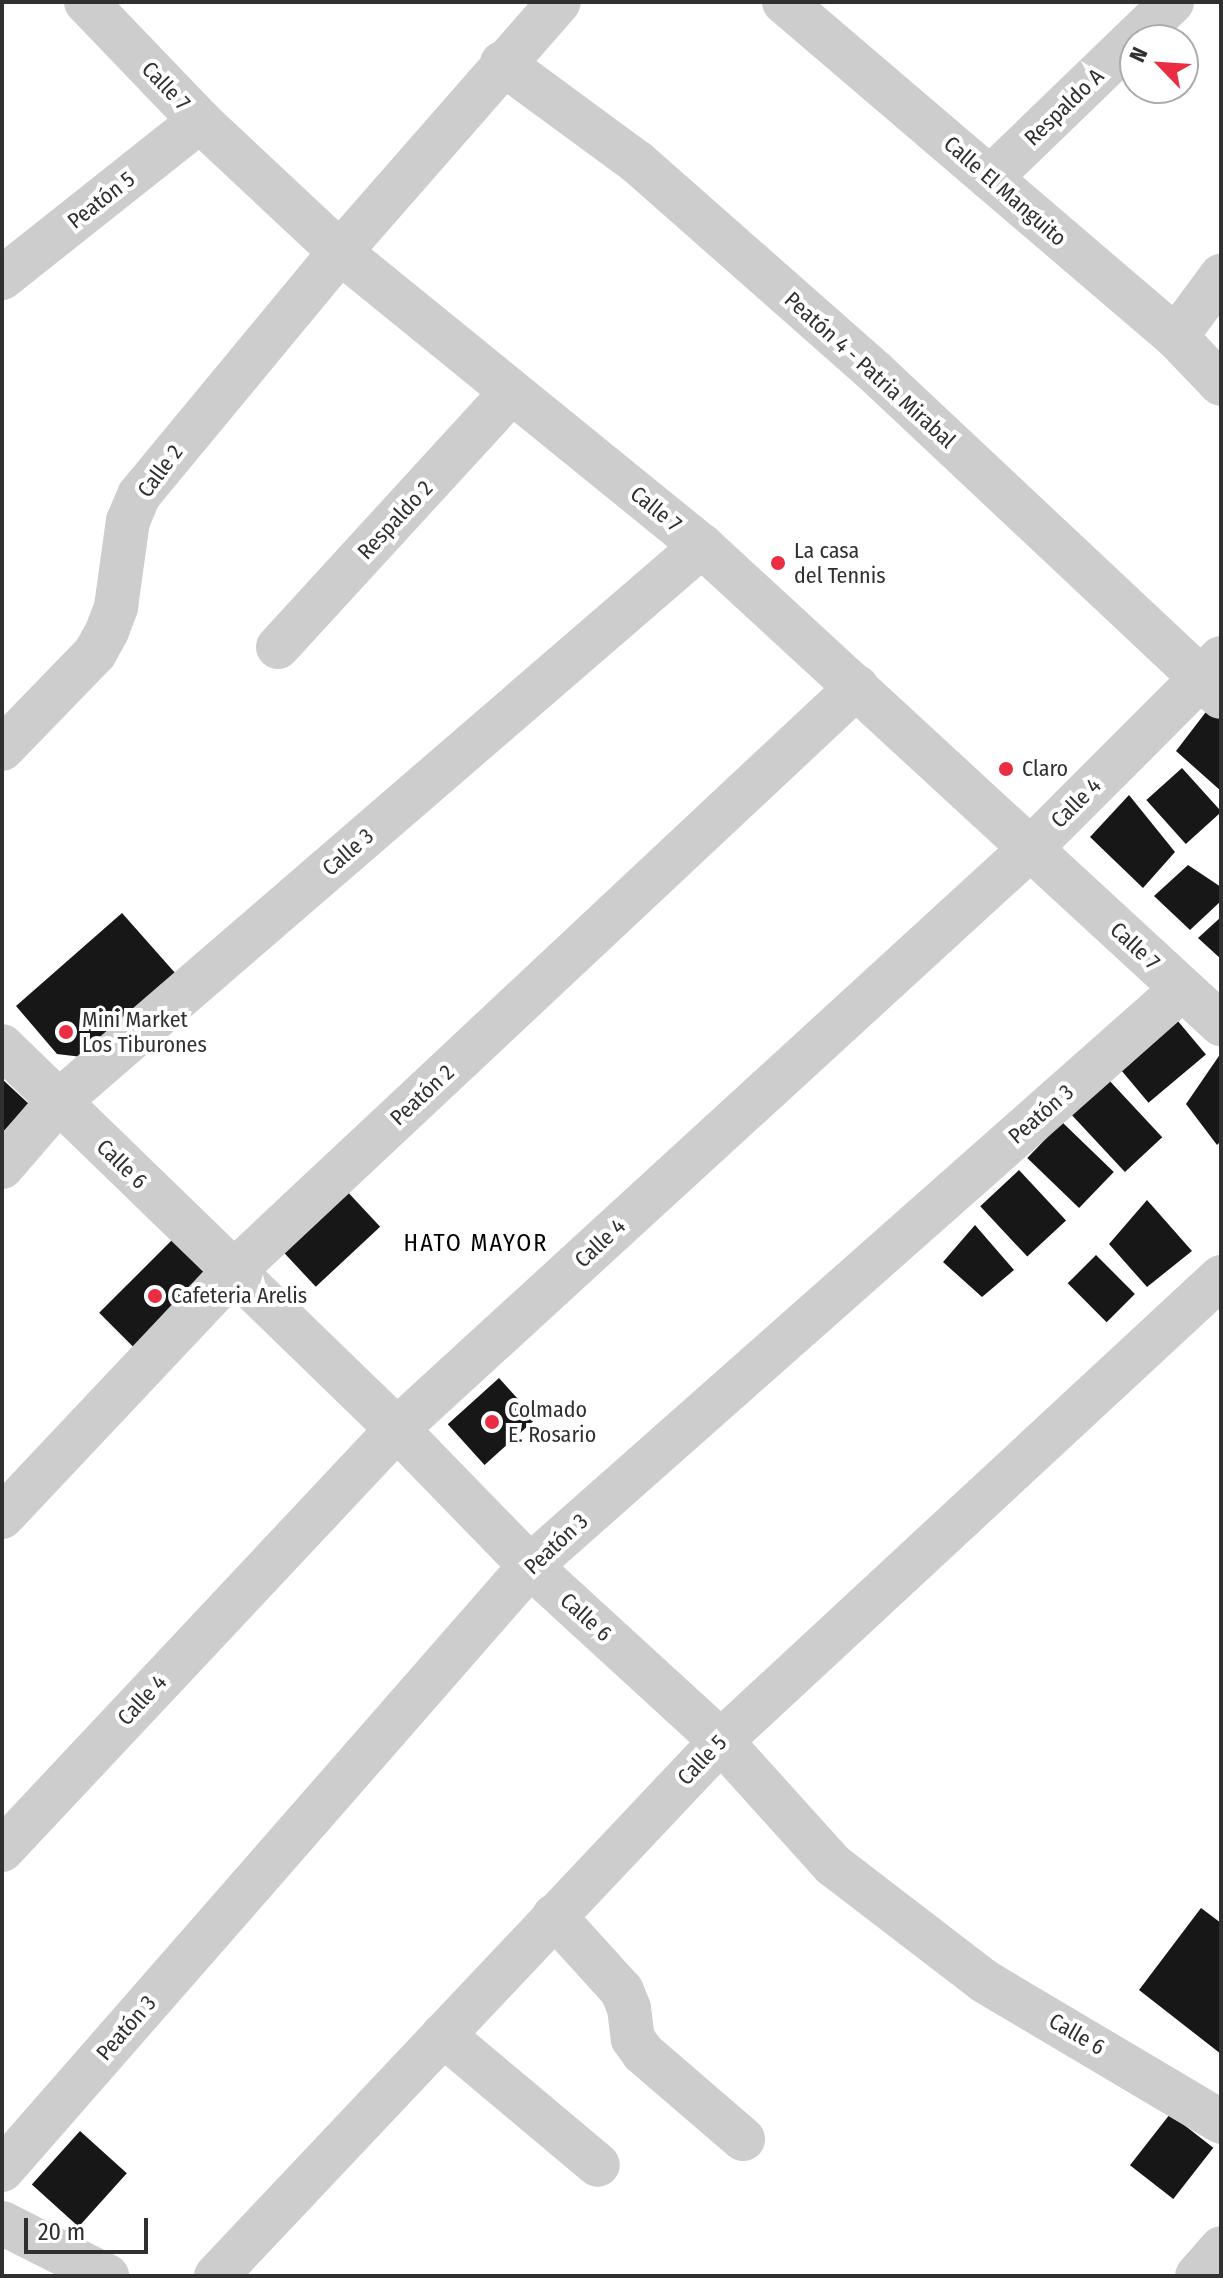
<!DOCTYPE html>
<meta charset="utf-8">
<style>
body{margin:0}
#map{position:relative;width:1223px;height:2278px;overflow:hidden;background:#fff;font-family:"Fira Sans Condensed",sans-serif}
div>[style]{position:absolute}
.building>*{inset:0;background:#171717;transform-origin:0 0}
.minor>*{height:44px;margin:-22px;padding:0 22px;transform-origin:22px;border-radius:22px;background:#cdcdcd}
.dots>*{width:22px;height:22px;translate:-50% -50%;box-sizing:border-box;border:4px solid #fff;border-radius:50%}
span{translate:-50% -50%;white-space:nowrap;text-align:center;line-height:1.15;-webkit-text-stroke:8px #fff;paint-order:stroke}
.street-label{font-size:22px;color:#303030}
.poi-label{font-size:22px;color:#303030}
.left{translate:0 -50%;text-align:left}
.neighbourhood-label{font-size:24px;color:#000;letter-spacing:2px}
.frame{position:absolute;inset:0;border:4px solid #303030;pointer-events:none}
.north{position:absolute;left:1119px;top:24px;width:80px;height:80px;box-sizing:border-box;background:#fff;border:2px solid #acacac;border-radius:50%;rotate:295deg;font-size:22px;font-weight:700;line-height:32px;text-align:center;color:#303030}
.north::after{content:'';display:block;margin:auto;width:28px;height:36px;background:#eb2d44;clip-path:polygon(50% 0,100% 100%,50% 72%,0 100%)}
.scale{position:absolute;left:24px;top:2218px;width:124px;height:36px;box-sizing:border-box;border:4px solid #303030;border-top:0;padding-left:10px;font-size:24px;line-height:28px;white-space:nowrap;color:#303030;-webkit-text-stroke:6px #fff;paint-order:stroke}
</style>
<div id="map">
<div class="building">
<div style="clip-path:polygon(1212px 704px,1221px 713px,1221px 791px,1176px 751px)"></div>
<div style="left:1182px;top:768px;width:59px;height:48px;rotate:48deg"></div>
<div style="clip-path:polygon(1129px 795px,1175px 852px,1143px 888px,1090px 837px)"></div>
<div style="clip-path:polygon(1188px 865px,1221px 887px,1221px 901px,1190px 930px,1154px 896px)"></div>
<div style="clip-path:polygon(122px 913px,176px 974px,82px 1057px,57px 1054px,16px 1006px)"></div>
<div style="clip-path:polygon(1221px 917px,1221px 959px,1198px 938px)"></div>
<div style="left:1177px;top:1020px;width:45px;height:75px;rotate:50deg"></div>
<div style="clip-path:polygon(1221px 1053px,1221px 1141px,1217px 1145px,1186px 1104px)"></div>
<div style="left:1107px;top:1078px;width:81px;height:51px;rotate:47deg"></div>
<div style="clip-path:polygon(2px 1079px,29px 1104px,2px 1133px)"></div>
<div style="left:1062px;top:1122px;width:72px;height:50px;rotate:44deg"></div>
<div style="left:1019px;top:1170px;width:69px;height:53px;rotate:47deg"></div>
<div style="left:344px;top:1188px;width:53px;height:88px;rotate:47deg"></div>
<div style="clip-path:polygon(1147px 1200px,1192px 1251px,1147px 1287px,1109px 1244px)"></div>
<div style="clip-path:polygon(975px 1225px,1014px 1270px,982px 1297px,943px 1262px)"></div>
<div style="left:172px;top:1240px;width:54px;height:103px;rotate:45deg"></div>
<div style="left:1096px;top:1255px;width:55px;height:40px;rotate:45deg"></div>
<div style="left:499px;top:1378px;width:55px;height:69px;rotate:48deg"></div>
<div style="clip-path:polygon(1201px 1908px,1221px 1923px,1221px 2054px,1139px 1990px)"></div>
<div style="left:1170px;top:2114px;width:55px;height:65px;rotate:38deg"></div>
<div style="left:80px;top:2131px;width:63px;height:72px;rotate:42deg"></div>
</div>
<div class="minor">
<div style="left:86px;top:2px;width:165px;rotate:46.2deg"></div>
<div style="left:200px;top:121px;width:192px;rotate:43.1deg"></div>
<div style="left:340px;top:252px;width:466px;rotate:39.1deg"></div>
<div style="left:702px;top:546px;width:706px;rotate:42.65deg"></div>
<div style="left:784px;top:2px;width:516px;rotate:40.52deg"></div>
<div style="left:1176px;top:337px;width:65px;rotate:46.2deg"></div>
<div style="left:502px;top:63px;width:167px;rotate:36.3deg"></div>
<div style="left:637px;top:162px;width:316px;rotate:41.4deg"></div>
<div style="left:874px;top:371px;width:476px;rotate:43.2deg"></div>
<div style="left:990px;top:178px;width:253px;rotate:-44deg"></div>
<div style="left:2px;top:278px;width:253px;rotate:-38.4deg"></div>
<div style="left:1176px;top:337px;width:76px;rotate:-53.6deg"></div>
<div style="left:278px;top:647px;width:346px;rotate:-47.5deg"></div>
<div style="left:2px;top:749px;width:134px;rotate:-45.9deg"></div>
<div style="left:95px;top:653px;width:25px;rotate:-61deg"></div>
<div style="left:107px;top:631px;width:26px;rotate:-69deg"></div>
<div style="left:116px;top:607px;width:87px;rotate:-82.1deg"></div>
<div style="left:128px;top:521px;width:28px;rotate:-67deg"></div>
<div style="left:139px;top:495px;width:315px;rotate:-50.4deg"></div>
<div style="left:340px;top:252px;width:332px;rotate:-48.8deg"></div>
<div style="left:2px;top:1046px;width:550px;rotate:44.12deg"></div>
<div style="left:397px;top:1429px;width:191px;rotate:45.8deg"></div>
<div style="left:530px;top:1566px;width:259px;rotate:42.5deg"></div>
<div style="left:721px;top:1741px;width:167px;rotate:47.9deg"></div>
<div style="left:833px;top:1865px;width:190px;rotate:37.5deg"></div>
<div style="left:984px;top:1981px;width:276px;rotate:30.7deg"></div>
<div style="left:2px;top:1167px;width:86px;rotate:-49.3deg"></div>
<div style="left:58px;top:1102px;width:851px;rotate:-40.81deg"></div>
<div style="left:2px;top:1517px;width:338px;rotate:-46.7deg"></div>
<div style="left:234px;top:1271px;width:854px;rotate:-43.15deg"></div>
<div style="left:2px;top:1850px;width:577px;rotate:-46.82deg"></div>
<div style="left:397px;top:1429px;width:859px;rotate:-42.5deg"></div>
<div style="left:1030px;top:849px;width:270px;rotate:-45deg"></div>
<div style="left:554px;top:1916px;width:101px;rotate:47.8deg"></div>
<div style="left:622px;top:1991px;width:18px;rotate:68deg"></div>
<div style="left:629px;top:2008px;width:31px;rotate:83deg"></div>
<div style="left:633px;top:2039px;width:17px;rotate:54deg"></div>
<div style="left:643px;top:2053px;width:132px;rotate:40.7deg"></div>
<div style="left:443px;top:2035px;width:202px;rotate:40deg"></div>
<div style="left:2px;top:2170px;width:802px;rotate:-48.84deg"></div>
<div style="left:530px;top:1566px;width:871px;rotate:-41.51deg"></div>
<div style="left:2px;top:2223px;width:118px;rotate:26.8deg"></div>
<div style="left:216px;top:2276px;width:736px;rotate:-46.65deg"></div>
<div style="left:721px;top:1741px;width:682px;rotate:-42.86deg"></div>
<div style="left:1197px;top:2276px;width:37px;rotate:-49deg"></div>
</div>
<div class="dots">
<div style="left:778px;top:563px;background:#eb2d44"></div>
<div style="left:1006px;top:769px;background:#eb2d44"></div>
<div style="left:66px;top:1032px;background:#eb2d44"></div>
<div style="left:155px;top:1296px;background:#eb2d44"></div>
<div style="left:492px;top:1422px;background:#eb2d44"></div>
</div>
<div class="street-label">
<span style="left:166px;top:86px;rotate:46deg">Calle 7</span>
<span style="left:1064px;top:107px;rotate:-44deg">Respaldo A</span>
<span style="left:1005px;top:191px;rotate:41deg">Calle El Manguito</span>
<span style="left:101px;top:200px;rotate:-38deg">Peatón 5</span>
<span style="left:870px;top:370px;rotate:42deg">Peatón 4 - Patria Mirabal</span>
<span style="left:160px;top:471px;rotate:-53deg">Calle 2</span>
<span style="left:656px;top:509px;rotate:39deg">Calle 7</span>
<span style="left:395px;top:520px;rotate:-47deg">Respaldo 2</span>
<span style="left:1076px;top:803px;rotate:-45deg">Calle 4</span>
<span style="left:348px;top:852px;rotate:-41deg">Calle 3</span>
<span style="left:1135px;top:946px;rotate:43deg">Calle 7</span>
<span style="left:422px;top:1095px;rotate:-43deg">Peatón 2</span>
<span style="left:1041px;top:1114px;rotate:-41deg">Peatón 3</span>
<span style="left:122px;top:1164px;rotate:44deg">Calle 6</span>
<span style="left:600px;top:1243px;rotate:-43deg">Calle 4</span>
<span style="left:556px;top:1544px;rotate:-43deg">Peatón 3</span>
<span style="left:586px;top:1617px;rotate:42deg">Calle 6</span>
<span style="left:142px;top:1700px;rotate:-47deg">Calle 4</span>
<span style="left:702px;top:1760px;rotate:-46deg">Calle 5</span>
<span style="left:126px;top:2028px;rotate:-49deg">Peatón 3</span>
<span style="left:1077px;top:2034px;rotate:30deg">Calle 6</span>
</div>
<div class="poi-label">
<span class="left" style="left:794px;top:563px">La casa<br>del Tennis</span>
<span class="left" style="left:1022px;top:769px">Claro</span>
<span class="left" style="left:82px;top:1032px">Mini Market<br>Los Tiburones</span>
<span class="left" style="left:171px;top:1296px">Cafeteria Arelis</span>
<span class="left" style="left:508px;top:1422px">Colmado<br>E. Rosario</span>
</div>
<div class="neighbourhood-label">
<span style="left:476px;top:1244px">HATO MAYOR</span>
</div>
<div class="frame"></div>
<div class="north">N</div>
<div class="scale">20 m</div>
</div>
